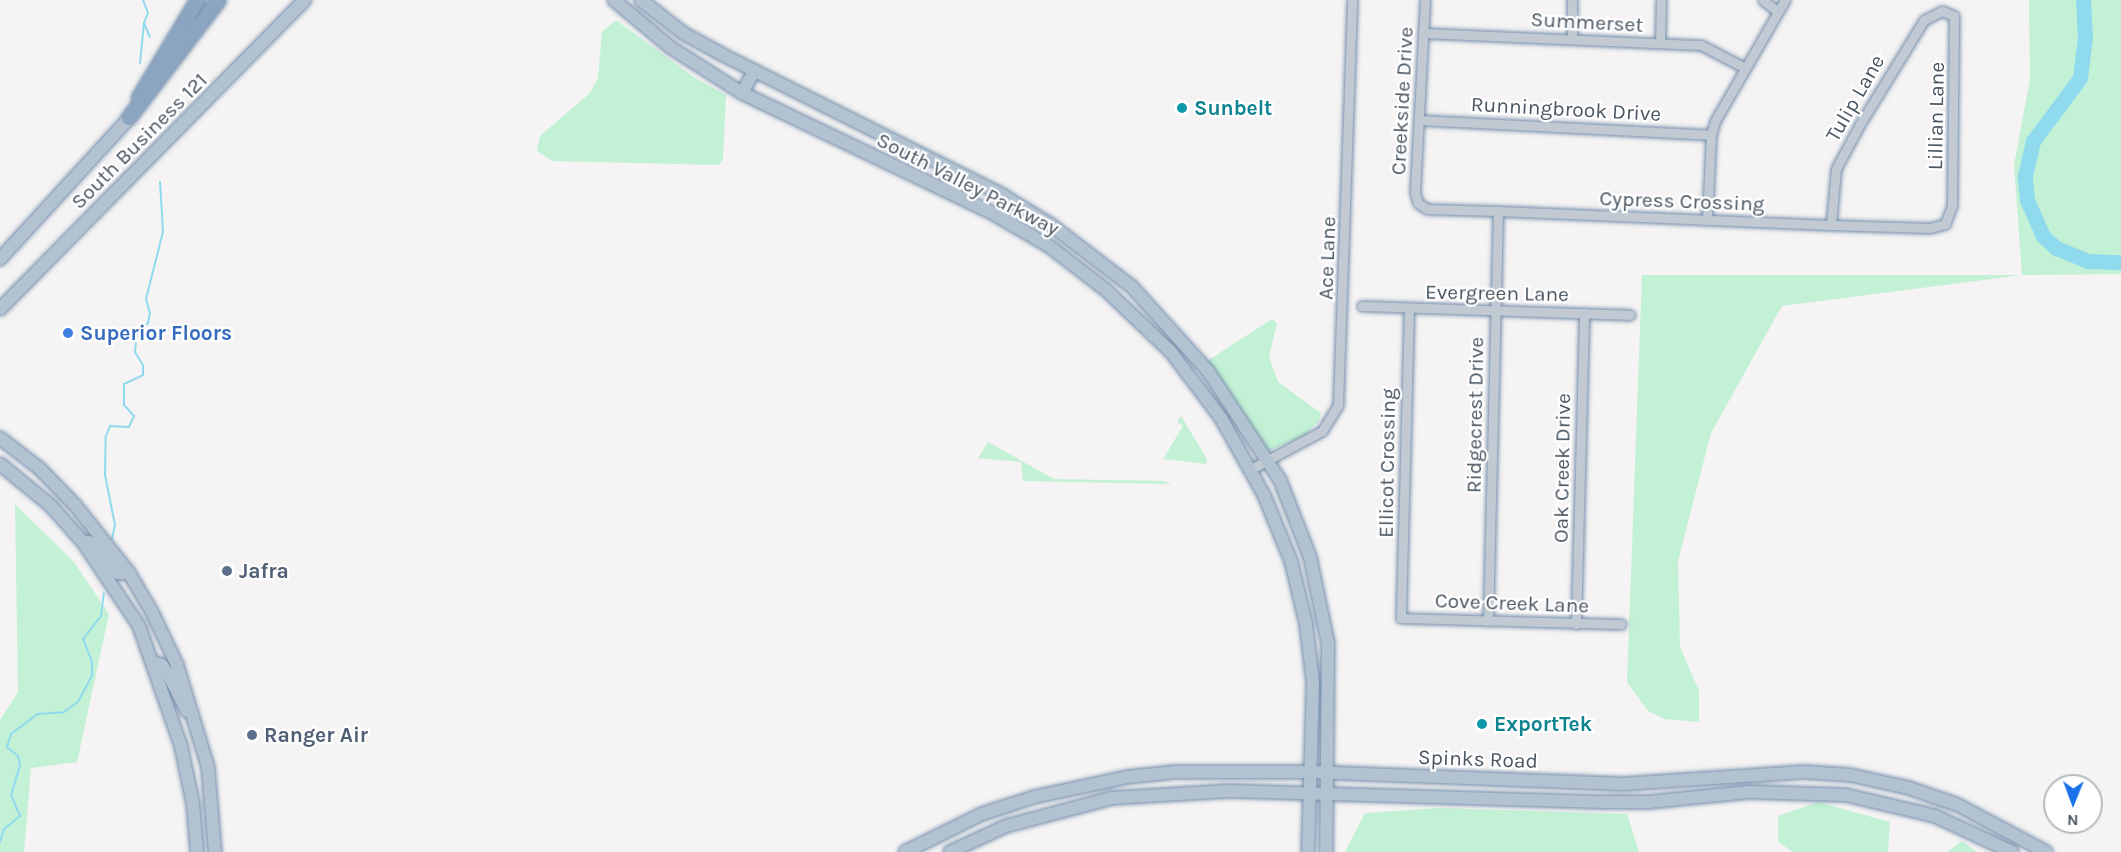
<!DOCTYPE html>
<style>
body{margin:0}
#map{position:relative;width:2121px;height:852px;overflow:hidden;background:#f5f3f3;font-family:Karla,sans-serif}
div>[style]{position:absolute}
.green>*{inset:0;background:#c3f1d5}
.stream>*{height:2px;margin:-1px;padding:0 1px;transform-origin:1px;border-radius:1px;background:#90daee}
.river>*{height:15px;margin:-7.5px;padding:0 7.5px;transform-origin:7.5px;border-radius:7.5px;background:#90daee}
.roads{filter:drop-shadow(0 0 2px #7690ad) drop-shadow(0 0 2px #7690ad)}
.minor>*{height:9px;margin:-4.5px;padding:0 4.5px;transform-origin:4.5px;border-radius:4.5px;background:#c1cad2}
.major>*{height:12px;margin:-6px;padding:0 6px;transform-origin:6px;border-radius:6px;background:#b3c2d1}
.highway>*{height:14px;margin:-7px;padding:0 7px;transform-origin:7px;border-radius:7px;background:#8ba5c1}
.dots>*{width:16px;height:16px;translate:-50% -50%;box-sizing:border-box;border:3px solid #fff;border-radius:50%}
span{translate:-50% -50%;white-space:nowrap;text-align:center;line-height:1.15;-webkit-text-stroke:4.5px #fff;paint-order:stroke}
.street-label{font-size:21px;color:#4a5661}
.culture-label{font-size:21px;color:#0d838f;font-weight:700}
.left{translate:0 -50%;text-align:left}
.shop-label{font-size:21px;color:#366cbe;font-weight:700}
.service-label{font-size:21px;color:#4e5e75;font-weight:700}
.north{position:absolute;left:2043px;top:774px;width:60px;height:60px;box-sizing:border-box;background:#fff;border:2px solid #b7bbc0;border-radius:50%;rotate:181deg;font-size:16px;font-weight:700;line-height:24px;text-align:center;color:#4a5661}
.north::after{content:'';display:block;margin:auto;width:21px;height:27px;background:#1a73e8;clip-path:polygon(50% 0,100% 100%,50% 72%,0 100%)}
</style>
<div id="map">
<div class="green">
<div style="clip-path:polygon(2029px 0,2121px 0,2121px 274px,2022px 275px,1782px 306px,1711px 433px,1678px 561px,1680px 647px,1699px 691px,1699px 722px,1665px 719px,1648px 711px,1627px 682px,1642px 275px,2022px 275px,2014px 165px,2030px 79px)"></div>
<div style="clip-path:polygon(616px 20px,695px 78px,726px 95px,723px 159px,719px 165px,552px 161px,537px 151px,540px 136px,590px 93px,598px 78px,602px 32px)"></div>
<div style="clip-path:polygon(1272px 319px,1277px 323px,1269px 357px,1278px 382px,1321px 413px,1319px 421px,1304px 436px,1268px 451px,1207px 361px)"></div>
<div style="clip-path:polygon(1181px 416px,1207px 459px,1206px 464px,1163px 459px,1183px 426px,1177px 422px)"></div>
<div style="clip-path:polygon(988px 442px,1054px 479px,1163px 481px,1172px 484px,1023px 481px,1021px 462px,978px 458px)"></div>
<div style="clip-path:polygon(15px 504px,74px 562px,109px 614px,77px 762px,31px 768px,24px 852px,0 852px,0 720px,18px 692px)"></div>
<div style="clip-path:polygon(1818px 802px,1890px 822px,1888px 852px,1793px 852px,1778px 842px,1778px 816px)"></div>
<div style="clip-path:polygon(1439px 808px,1627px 814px,1639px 852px,1345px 852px,1365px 813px)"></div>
<div style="clip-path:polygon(1962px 841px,1977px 852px,1947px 852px)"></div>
</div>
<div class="stream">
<div style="left:143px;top:0;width:14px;rotate:69deg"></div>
<div style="left:148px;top:13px;width:11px;rotate:112deg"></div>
<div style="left:144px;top:23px;width:15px;rotate:67deg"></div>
<div style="left:140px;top:63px;width:40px;rotate:-84.3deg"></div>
<div style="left:112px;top:539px;width:14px;rotate:-78deg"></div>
<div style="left:115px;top:525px;width:51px;rotate:-101.3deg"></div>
<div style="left:105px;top:475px;width:39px;rotate:-89deg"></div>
<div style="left:106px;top:436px;width:11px;rotate:-68deg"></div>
<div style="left:110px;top:426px;width:19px;rotate:3deg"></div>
<div style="left:129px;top:427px;width:12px;rotate:-66deg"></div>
<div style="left:134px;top:416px;width:15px;rotate:-132deg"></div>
<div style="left:124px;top:405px;width:21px;rotate:-90deg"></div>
<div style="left:124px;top:384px;width:21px;rotate:-25deg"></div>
<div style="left:143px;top:375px;width:10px;rotate:-90deg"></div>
<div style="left:143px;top:365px;width:15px;rotate:-122deg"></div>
<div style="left:135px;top:352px;width:21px;rotate:-85deg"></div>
<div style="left:137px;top:331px;width:14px;rotate:-36deg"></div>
<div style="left:148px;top:323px;width:10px;rotate:-79deg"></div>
<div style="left:150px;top:313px;width:15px;rotate:-106deg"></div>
<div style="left:146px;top:299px;width:69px;rotate:-75.8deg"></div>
<div style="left:163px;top:232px;width:50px;rotate:-93.4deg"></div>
<div style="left:0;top:842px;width:14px;rotate:-73deg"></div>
<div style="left:4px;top:829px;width:21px;rotate:-39deg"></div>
<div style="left:20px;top:816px;width:23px;rotate:-113deg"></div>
<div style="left:11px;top:795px;width:31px;rotate:-73deg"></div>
<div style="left:20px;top:765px;width:9px;rotate:-103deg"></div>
<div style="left:18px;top:756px;width:14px;rotate:-141deg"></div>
<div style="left:7px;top:747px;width:14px;rotate:-73deg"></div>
<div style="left:11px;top:734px;width:34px;rotate:-37deg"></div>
<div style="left:38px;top:714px;width:26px;rotate:-4deg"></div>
<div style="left:64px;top:712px;width:17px;rotate:-36deg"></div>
<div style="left:78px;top:702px;width:30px;rotate:-62deg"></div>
<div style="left:92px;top:676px;width:14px;rotate:-90deg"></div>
<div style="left:92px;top:662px;width:25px;rotate:-111deg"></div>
<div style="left:83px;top:639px;width:29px;rotate:-52deg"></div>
<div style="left:101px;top:616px;width:23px;rotate:-83deg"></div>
</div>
<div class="river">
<div style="left:2083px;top:0;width:37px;rotate:87deg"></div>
<div style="left:2085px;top:37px;width:41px;rotate:97deg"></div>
<div style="left:2080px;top:78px;width:79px;rotate:126.7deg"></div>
<div style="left:2033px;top:141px;width:37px;rotate:103deg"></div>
<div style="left:2025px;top:177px;width:23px;rotate:85deg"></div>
<div style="left:2027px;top:200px;width:39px;rotate:66deg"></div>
<div style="left:2043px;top:236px;width:18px;rotate:43deg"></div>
<div style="left:2056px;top:248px;width:35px;rotate:22deg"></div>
<div style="left:2088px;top:261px;width:33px;rotate:2deg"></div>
</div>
<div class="roads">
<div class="minor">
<div style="left:1425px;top:0;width:193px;rotate:93deg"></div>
<div style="left:1415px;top:193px;width:10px;rotate:73deg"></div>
<div style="left:1418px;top:203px;width:11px;rotate:34deg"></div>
<div style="left:1427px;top:209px;width:71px;rotate:1.6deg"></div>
<div style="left:1498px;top:211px;width:333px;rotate:2.4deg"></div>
<div style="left:1831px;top:225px;width:99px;rotate:1.7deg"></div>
<div style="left:1930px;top:228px;width:16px;rotate:-15deg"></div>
<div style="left:1945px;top:224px;width:19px;rotate:-69deg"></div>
<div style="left:1952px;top:206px;width:190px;rotate:-89.4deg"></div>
<div style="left:1954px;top:16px;width:13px;rotate:-157deg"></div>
<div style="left:1942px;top:11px;width:20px;rotate:153deg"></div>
<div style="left:1924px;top:20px;width:122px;rotate:121.6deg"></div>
<div style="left:1860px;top:124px;width:51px;rotate:118.1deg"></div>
<div style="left:1836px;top:169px;width:56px;rotate:95.1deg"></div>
<div style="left:1763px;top:0;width:18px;rotate:38deg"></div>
<div style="left:1423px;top:33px;width:278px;rotate:2.5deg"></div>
<div style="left:1701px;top:45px;width:47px;rotate:27.6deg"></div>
<div style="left:1572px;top:39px;width:39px;rotate:-90deg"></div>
<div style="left:1660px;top:43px;width:43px;rotate:-88.7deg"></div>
<div style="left:1419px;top:120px;width:292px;rotate:2.9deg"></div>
<div style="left:1707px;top:220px;width:85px;rotate:-87.3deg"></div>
<div style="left:1711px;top:135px;width:15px;rotate:-74deg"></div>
<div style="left:1715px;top:121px;width:140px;rotate:-60deg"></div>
<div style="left:1362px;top:306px;width:268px;rotate:1.9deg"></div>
<div style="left:1409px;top:308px;width:310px;rotate:91.5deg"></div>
<div style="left:1401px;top:618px;width:220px;rotate:1.6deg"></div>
<div style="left:1251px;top:469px;width:81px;rotate:-28.2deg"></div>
<div style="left:1322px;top:431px;width:31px;rotate:-58deg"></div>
<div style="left:1338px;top:405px;width:405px;rotate:-88deg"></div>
<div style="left:1488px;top:621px;width:410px;rotate:-88.6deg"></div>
<div style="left:1576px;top:624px;width:311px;rotate:-88.5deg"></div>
</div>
<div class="major">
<div style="left:614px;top:0;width:73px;rotate:40deg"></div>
<div style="left:670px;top:47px;width:85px;rotate:32.6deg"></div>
<div style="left:742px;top:93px;width:280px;rotate:25.6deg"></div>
<div style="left:994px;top:214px;width:64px;rotate:30.2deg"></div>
<div style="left:1049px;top:246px;width:72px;rotate:37.7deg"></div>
<div style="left:1106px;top:290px;width:90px;rotate:43.6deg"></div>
<div style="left:1171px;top:352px;width:83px;rotate:52.9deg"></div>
<div style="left:1221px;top:418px;width:88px;rotate:60.8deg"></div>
<div style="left:1264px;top:495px;width:71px;rotate:67.8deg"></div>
<div style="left:1291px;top:561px;width:65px;rotate:76.6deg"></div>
<div style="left:1306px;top:624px;width:59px;rotate:83.2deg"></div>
<div style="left:1313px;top:683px;width:169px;rotate:91.7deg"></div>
<div style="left:641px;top:0;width:53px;rotate:38.2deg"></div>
<div style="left:683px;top:33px;width:43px;rotate:28.9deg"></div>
<div style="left:721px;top:54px;width:317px;rotate:26.6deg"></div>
<div style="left:1004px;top:196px;width:55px;rotate:31.7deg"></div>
<div style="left:1051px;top:225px;width:102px;rotate:37.4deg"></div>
<div style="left:1132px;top:287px;width:113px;rotate:47.9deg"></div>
<div style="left:1208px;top:371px;width:131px;rotate:56.6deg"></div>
<div style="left:1280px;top:480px;width:83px;rotate:68.7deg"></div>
<div style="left:1310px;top:557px;width:88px;rotate:78.2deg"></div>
<div style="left:1328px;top:643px;width:209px;rotate:90.5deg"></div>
<div style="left:742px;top:93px;width:25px;rotate:-61deg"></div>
<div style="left:0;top:259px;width:191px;rotate:-47.5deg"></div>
<div style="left:0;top:309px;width:434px;rotate:-45.4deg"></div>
<div style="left:0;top:438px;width:49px;rotate:37.6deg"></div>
<div style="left:39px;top:468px;width:52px;rotate:45.8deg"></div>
<div style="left:75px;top:505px;width:87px;rotate:51.5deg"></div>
<div style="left:129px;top:573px;width:45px;rotate:59.5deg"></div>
<div style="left:152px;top:612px;width:59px;rotate:64.7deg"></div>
<div style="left:177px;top:665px;width:107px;rotate:73.1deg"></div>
<div style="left:208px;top:767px;width:85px;rotate:85.3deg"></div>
<div style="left:0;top:464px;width:66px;rotate:39.5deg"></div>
<div style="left:51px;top:506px;width:48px;rotate:48.4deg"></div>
<div style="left:83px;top:542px;width:101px;rotate:56.3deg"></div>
<div style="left:139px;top:626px;width:127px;rotate:70.7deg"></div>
<div style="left:181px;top:746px;width:59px;rotate:78.3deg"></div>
<div style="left:193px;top:804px;width:48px;rotate:85.2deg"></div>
<div style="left:88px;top:542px;width:5px;rotate:11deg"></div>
<div style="left:93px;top:543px;width:39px;rotate:50deg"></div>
<div style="left:118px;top:573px;width:11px"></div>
<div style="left:155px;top:663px;width:7px;rotate:16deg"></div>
<div style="left:162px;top:665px;width:11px;rotate:56deg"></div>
<div style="left:168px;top:674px;width:42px;rotate:62.8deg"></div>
<div style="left:905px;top:852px;width:86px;rotate:-26.3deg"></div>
<div style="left:982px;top:814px;width:55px;rotate:-18.1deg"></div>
<div style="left:1034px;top:797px;width:95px;rotate:-12.1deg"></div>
<div style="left:1127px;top:777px;width:48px;rotate:-5.9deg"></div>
<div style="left:1175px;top:772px;width:135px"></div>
<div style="left:1310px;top:772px;width:313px;rotate:2.2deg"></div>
<div style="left:1623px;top:784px;width:181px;rotate:-3.8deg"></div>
<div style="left:1804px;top:772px;width:46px;rotate:3.7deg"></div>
<div style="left:1850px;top:775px;width:60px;rotate:12.4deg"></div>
<div style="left:1909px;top:788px;width:52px;rotate:19.1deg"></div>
<div style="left:1958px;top:805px;width:100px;rotate:28.1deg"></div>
<div style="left:950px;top:852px;width:62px;rotate:-24.9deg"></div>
<div style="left:1006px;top:826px;width:110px;rotate:-14.8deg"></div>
<div style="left:1112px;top:798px;width:117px;rotate:-3.4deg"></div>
<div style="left:1229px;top:791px;width:375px;rotate:1.7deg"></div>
<div style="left:1604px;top:802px;width:45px"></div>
<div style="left:1649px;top:802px;width:100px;rotate:-5.7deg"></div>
<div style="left:1749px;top:792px;width:97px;rotate:1.8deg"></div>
<div style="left:1846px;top:795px;width:91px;rotate:13.3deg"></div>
<div style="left:1935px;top:816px;width:85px;rotate:25.1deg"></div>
</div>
<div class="highway">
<div style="left:139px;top:98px;width:114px;rotate:-59deg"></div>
<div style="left:129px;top:118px;width:148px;rotate:-52.7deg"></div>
</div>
</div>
<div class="dots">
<div style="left:1182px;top:108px;background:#0f9aa8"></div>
<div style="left:68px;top:333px;background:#3f7fe0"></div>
<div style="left:227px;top:571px;background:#5c6f8a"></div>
<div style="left:1482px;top:724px;background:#0f9aa8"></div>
<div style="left:252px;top:735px;background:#5c6f8a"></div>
</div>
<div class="street-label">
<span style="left:1587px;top:22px;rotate:3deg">Summerset</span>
<span style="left:1855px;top:98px;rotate:-60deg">Tulip Lane</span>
<span style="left:1402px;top:101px;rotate:-87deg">Creekside Drive</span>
<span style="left:1566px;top:109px;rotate:3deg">Runningbrook Drive</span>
<span style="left:1936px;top:116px;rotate:-89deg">Lillian Lane</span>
<span style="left:139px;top:141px;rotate:-45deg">South Business 121</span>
<span style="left:968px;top:184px;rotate:27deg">South Valley Parkway</span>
<span style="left:1682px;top:201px;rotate:2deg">Cypress Crossing</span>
<span style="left:1327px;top:258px;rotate:-88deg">Ace Lane</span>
<span style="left:1497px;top:293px;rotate:1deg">Evergreen Lane</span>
<span style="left:1475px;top:415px;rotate:-89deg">Ridgecrest Drive</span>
<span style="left:1387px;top:463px;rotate:-89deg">Ellicot Crossing</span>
<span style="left:1562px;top:468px;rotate:-89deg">Oak Creek Drive</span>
<span style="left:1512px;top:603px;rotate:2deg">Cove Creek Lane</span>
<span style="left:1478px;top:759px;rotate:2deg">Spinks Road</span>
</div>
<div class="culture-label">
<span class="left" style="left:1194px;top:108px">Sunbelt</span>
<span class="left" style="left:1494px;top:724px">ExportTek</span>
</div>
<div class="shop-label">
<span class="left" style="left:80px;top:333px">Superior Floors</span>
</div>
<div class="service-label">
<span class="left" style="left:239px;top:571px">Jafra</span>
<span class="left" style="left:264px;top:735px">Ranger Air</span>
</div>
<div class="north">N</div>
</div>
